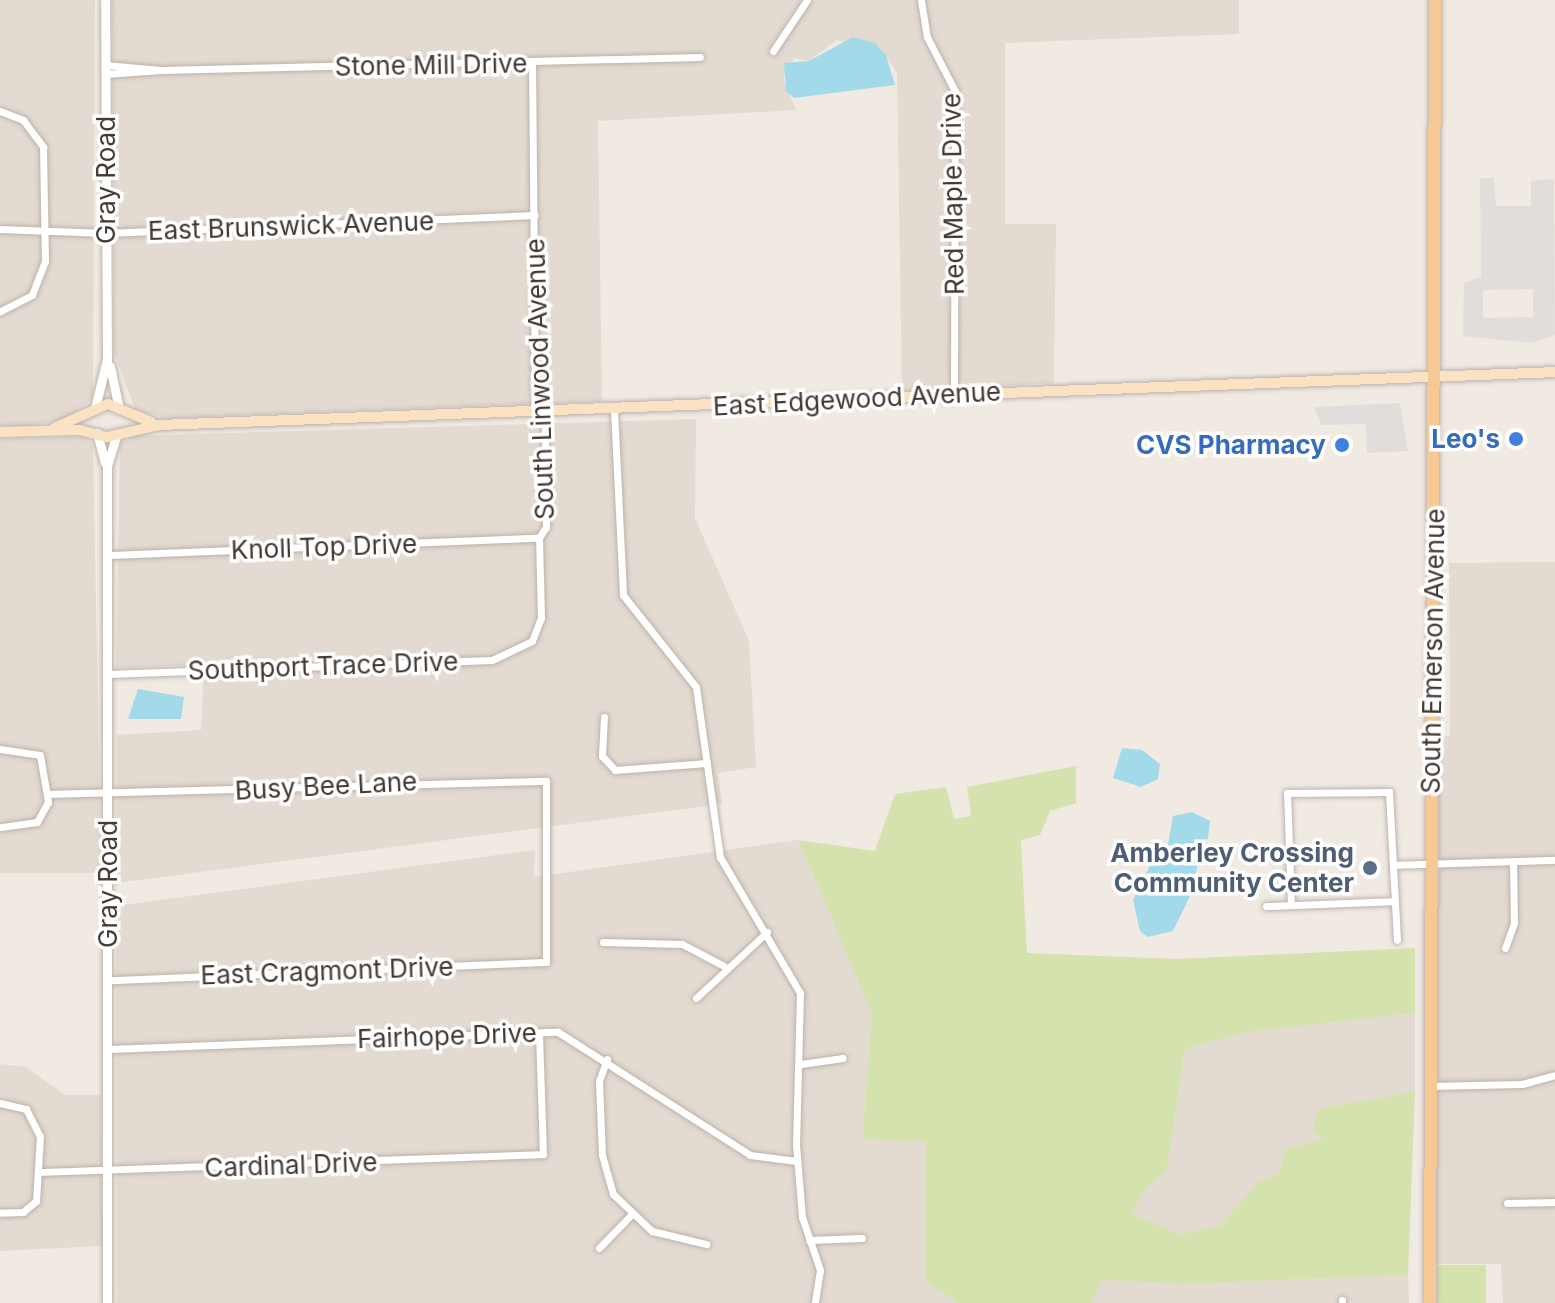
<!DOCTYPE html>
<style>
body{margin:0}
#map{position:relative;width:1555px;height:1303px;overflow:hidden;background:#f0eae3;font-family:Inter,sans-serif}
div>[style]{position:absolute}
.residential>*{inset:0;background:#e3dad1}
.green>*{inset:0;background:#d4e2ae;transform-origin:0 0}
.parking>*{inset:0;background:#e1dddb}
.water>*{inset:0;background:#a3dae9}
.roads{filter:drop-shadow(0 0 2px #bdb2aa) drop-shadow(0 0 2px #bdb2aa)}
.minor>*{height:7px;margin:-3.5px;padding:0 3.5px;transform-origin:3.5px;border-radius:3.5px;background:#fff}
.tertiary>*{height:9px;margin:-4.5px;padding:0 4.5px;transform-origin:4.5px;border-radius:4.5px;background:#fff}
.secondary>*{height:10px;margin:-5px;padding:0 5px;transform-origin:5px;border-radius:5px;background:#fae2c3}
.primary>*{height:12px;margin:-6px;padding:0 6px;transform-origin:6px;border-radius:6px;background:#f6c896}
.dots>*{width:22px;height:22px;translate:-50% -50%;box-sizing:border-box;border:4px solid #fff;border-radius:50%}
span{translate:-50% -50%;white-space:nowrap;text-align:center;line-height:1.15;-webkit-text-stroke:7px #fff;paint-order:stroke}
.street-label{font-size:26px;color:#413934}
.shop-label{font-size:26px;color:#366cbe;font-weight:700}
.right{translate:-100% -50%;text-align:right}
.service-label{font-size:26px;color:#4e5e75;font-weight:700}
</style>
<div id="map">
<div class="residential">
<div style="clip-path:polygon(0 0,95px 0,93px 398px,68px 418px,29px 426px,0 425px)"></div>
<div style="clip-path:polygon(112px 0,1239px 0,1239px 34px,1005px 43px,1005px 224px,1056px 224px,1054px 383px,902px 390px,897px 74px,886px 55px,837px 40px,809px 61px,794px 58px,783px 79px,796px 110px,598px 121px,602px 401px,164px 418px,135px 409px,114px 353px)"></div>
<div style="clip-path:polygon(696px 419px,695px 518px,749px 641px,756px 767px,718px 773px,722px 804px,116px 883px,117px 735px,201px 730px,204px 665px,116px 668px,120px 445px,133px 436px)"></div>
<div style="clip-path:polygon(85px 437px,93px 446px,101px 873px,0 873px,0 439px)"></div>
<div style="clip-path:polygon(1555px 562px,1555px 1303px,1503px 1303px,1501px 1264px,1429px 1264px,1432px 737px,1450px 736px,1449px 563px)"></div>
<div style="clip-path:polygon(798px 840px,872px 1014px,862px 1139px,926px 1142px,926px 1282px,958px 1303px,117px 1303px,116px 906px,535px 850px,534px 877px)"></div>
<div style="clip-path:polygon(1415px 1013px,1415px 1091px,1318px 1109px,1324px 1139px,1285px 1149px,1279px 1173px,1258px 1182px,1219px 1226px,1179px 1234px,1132px 1214px,1144px 1190px,1167px 1170px,1185px 1049px,1248px 1032px)"></div>
<div style="clip-path:polygon(0 1064px,26px 1067px,65px 1095px,101px 1095px,102px 1246px,0 1251px)"></div>
<div style="clip-path:polygon(1408px 1275px,1409px 1303px,1092px 1303px,1101px 1280px,1183px 1284px)"></div>
</div>
<div class="green">
<div style="clip-path:polygon(1076px 766px,1076px 803px,1050px 811px,1040px 835px,1021px 840px,1027px 953px,1177px 959px,1415px 948px,1415px 1013px,1248px 1032px,1185px 1049px,1167px 1170px,1144px 1190px,1132px 1214px,1179px 1234px,1219px 1226px,1258px 1182px,1279px 1173px,1285px 1149px,1324px 1139px,1313px 1131px,1318px 1109px,1415px 1091px,1408px 1275px,1183px 1284px,1102px 1280px,1092px 1303px,958px 1303px,926px 1282px,926px 1142px,862px 1139px,872px 1014px,798px 840px,875px 851px,895px 794px,946px 787px,954px 819px,971px 816px,967px 787px)"></div>
<div style="left:1486px;top:1265px;width:38px;height:49px;rotate:90deg"></div>
</div>
<div class="parking">
<div style="clip-path:polygon(evenodd,1480px 178px,1494px 178px,1496px 206px,1531px 206px,1531px 181px,1554px 179px,1555px 335px,1532px 343px,1463px 336px,1464px 283px,1481px 277px,1480px 178px,1533px 289px,1533px 317px,1483px 318px,1483px 290px,1533px 289px)"></div>
<div style="clip-path:polygon(1400px 403px,1408px 451px,1367px 453px,1366px 424px,1321px 425px,1314px 407px)"></div>
</div>
<div class="water">
<div style="clip-path:polygon(853px 37px,875px 43px,886px 55px,895px 85px,794px 98px,786px 91px,784px 63px,809px 61px)"></div>
<div style="clip-path:polygon(138px 689px,184px 697px,181px 719px,128px 719px)"></div>
<div style="clip-path:polygon(1122px 748px,1142px 750px,1160px 764px,1158px 779px,1141px 787px,1113px 778px)"></div>
<div style="clip-path:polygon(1192px 812px,1210px 821px,1208px 838px,1197px 850px,1168px 845px,1173px 816px)"></div>
<div style="clip-path:polygon(1179px 853px,1198px 863px,1192px 892px,1173px 931px,1148px 937px,1140px 931px,1133px 900px,1150px 866px,1162px 854px)"></div>
</div>
<div class="roads">
<div class="minor">
<div style="left:921px;top:0;width:37px;rotate:81deg"></div>
<div style="left:927px;top:37px;width:61px;rotate:62.6deg"></div>
<div style="left:955px;top:91px;width:304px;rotate:90.2deg"></div>
<div style="left:773px;top:51px;width:61px;rotate:-56.3deg"></div>
<div style="left:105px;top:65px;width:56px;rotate:5.1deg"></div>
<div style="left:161px;top:70px;width:56px;rotate:175.9deg"></div>
<div style="left:161px;top:70px;width:539px;rotate:-1.38deg"></div>
<div style="left:0;top:111px;width:25px;rotate:21deg"></div>
<div style="left:23px;top:120px;width:34px;rotate:53deg"></div>
<div style="left:43px;top:147px;width:114px;rotate:89deg"></div>
<div style="left:45px;top:261px;width:36px;rotate:111deg"></div>
<div style="left:32px;top:295px;width:36px;rotate:153deg"></div>
<div style="left:0;top:229px;width:106px;rotate:2.2deg"></div>
<div style="left:106px;top:233px;width:429px;rotate:-2.4deg"></div>
<div style="left:614px;top:410px;width:185px;rotate:87.2deg"></div>
<div style="left:623px;top:595px;width:117px;rotate:51.6deg"></div>
<div style="left:696px;top:687px;width:172px;rotate:82deg"></div>
<div style="left:720px;top:857px;width:158px;rotate:59.5deg"></div>
<div style="left:800px;top:993px;width:151px;rotate:91.5deg"></div>
<div style="left:796px;top:1144px;width:73px;rotate:85.3deg"></div>
<div style="left:802px;top:1217px;width:56px;rotate:71.2deg"></div>
<div style="left:820px;top:1270px;width:33px;rotate:99deg"></div>
<div style="left:108px;top:555px;width:431px;rotate:-2.3deg"></div>
<div style="left:108px;top:674px;width:384px;rotate:-2.1deg"></div>
<div style="left:492px;top:660px;width:44px;rotate:-25.4deg"></div>
<div style="left:532px;top:641px;width:25px;rotate:-69deg"></div>
<div style="left:541px;top:618px;width:80px;rotate:-91.4deg"></div>
<div style="left:539px;top:538px;width:13px;rotate:-58deg"></div>
<div style="left:546px;top:527px;width:104px;rotate:-90.6deg"></div>
<div style="left:545px;top:423px;width:24px;rotate:-114deg"></div>
<div style="left:535px;top:401px;width:337px;rotate:-90.5deg"></div>
<div style="left:604px;top:717px;width:39px;rotate:93deg"></div>
<div style="left:602px;top:756px;width:19px;rotate:47deg"></div>
<div style="left:615px;top:770px;width:92px;rotate:-4.4deg"></div>
<div style="left:0;top:749px;width:40px;rotate:8.5deg"></div>
<div style="left:40px;top:755px;width:48px;rotate:80.3deg"></div>
<div style="left:48px;top:802px;width:23px;rotate:119deg"></div>
<div style="left:37px;top:822px;width:37px;rotate:172deg"></div>
<div style="left:48px;top:794px;width:498px;rotate:-1.5deg"></div>
<div style="left:546px;top:781px;width:181px;rotate:90deg"></div>
<div style="left:546px;top:962px;width:438px;rotate:177.6deg"></div>
<div style="left:1393px;top:865px;width:162px;rotate:-1.8deg"></div>
<div style="left:1291px;top:905px;width:112px;rotate:-92deg"></div>
<div style="left:1287px;top:793px;width:102px;rotate:-0.6deg"></div>
<div style="left:1389px;top:792px;width:148px;rotate:86.9deg"></div>
<div style="left:1266px;top:906px;width:129px;rotate:-2.2deg"></div>
<div style="left:603px;top:942px;width:79px;rotate:1.5deg"></div>
<div style="left:682px;top:944px;width:47px;rotate:27.6deg"></div>
<div style="left:1505px;top:948px;width:27px;rotate:-70deg"></div>
<div style="left:1514px;top:923px;width:61px;rotate:-90.9deg"></div>
<div style="left:696px;top:998px;width:97px;rotate:-42.9deg"></div>
<div style="left:107px;top:1049px;width:451px;rotate:-2.2deg"></div>
<div style="left:558px;top:1032px;width:228px;rotate:32.6deg"></div>
<div style="left:750px;top:1155px;width:47px;rotate:7.3deg"></div>
<div style="left:607px;top:1059px;width:23px;rotate:110deg"></div>
<div style="left:599px;top:1081px;width:74px;rotate:87.7deg"></div>
<div style="left:602px;top:1155px;width:41px;rotate:74.2deg"></div>
<div style="left:613px;top:1194px;width:54px;rotate:43.5deg"></div>
<div style="left:652px;top:1231px;width:56px;rotate:13.5deg"></div>
<div style="left:801px;top:1064px;width:42px;rotate:-8.1deg"></div>
<div style="left:1430px;top:1086px;width:92px;rotate:-1.2deg"></div>
<div style="left:1522px;top:1084px;width:34px;rotate:-15deg"></div>
<div style="left:0;top:1103px;width:27px;rotate:13deg"></div>
<div style="left:26px;top:1109px;width:30px;rotate:63deg"></div>
<div style="left:40px;top:1136px;width:65px;rotate:93.5deg"></div>
<div style="left:36px;top:1201px;width:17px;rotate:140deg"></div>
<div style="left:23px;top:1212px;width:23px;rotate:178deg"></div>
<div style="left:40px;top:1172px;width:503px;rotate:-2.05deg"></div>
<div style="left:543px;top:1154px;width:119px;rotate:-91.9deg"></div>
<div style="left:1507px;top:1203px;width:48px;rotate:-1.2deg"></div>
<div style="left:809px;top:1240px;width:53px;rotate:-2.2deg"></div>
<div style="left:599px;top:1248px;width:45px;rotate:-45.9deg"></div>
<div style="left:1342px;top:1303px;width:3px;rotate:-90deg"></div>
</div>
<div class="tertiary">
<div style="left:110px;top:366px;width:44px;rotate:78.2deg"></div>
<div style="left:95px;top:408px;width:50px;rotate:-76.2deg"></div>
<div style="left:107px;top:359px;width:359px;rotate:-90.3deg"></div>
<div style="left:97px;top:433px;width:31px;rotate:75deg"></div>
<div style="left:107px;top:1303px;width:837px;rotate:-90deg"></div>
<div style="left:107px;top:466px;width:34px;rotate:-73deg"></div>
</div>
<div class="secondary">
<div style="left:54px;top:428px;width:59px;rotate:-24deg"></div>
<div style="left:108px;top:404px;width:47px;rotate:22.7deg"></div>
<div style="left:0;top:432px;width:80px;rotate:-1.4deg"></div>
<div style="left:80px;top:430px;width:28px;rotate:15deg"></div>
<div style="left:107px;top:437px;width:53px;rotate:-13deg"></div>
<div style="left:159px;top:425px;width:1397px;rotate:-2.17deg"></div>
</div>
<div class="primary">
<div style="left:1430px;top:1303px;width:1303px;rotate:-89.78deg"></div>
</div>
</div>
<div class="dots">
<div style="left:1516px;top:439px;background:#3f7fe0"></div>
<div style="left:1342px;top:445px;background:#3f7fe0"></div>
<div style="left:1370px;top:868px;background:#5c6f8a"></div>
</div>
<div class="street-label">
<span style="left:431px;top:65px;rotate:-1deg">Stone Mill Drive</span>
<span style="left:106px;top:180px;rotate:-90deg">Gray Road</span>
<span style="left:953px;top:194px;rotate:-91deg">Red Maple Drive</span>
<span style="left:291px;top:226px;rotate:-2deg">East Brunswick Avenue</span>
<span style="left:540px;top:379px;rotate:-92deg">South Linwood Avenue</span>
<span style="left:857px;top:399px;rotate:-3deg">East Edgewood Avenue</span>
<span style="left:324px;top:547px;rotate:-2deg">Knoll Top Drive</span>
<span style="left:1433px;top:651px;rotate:-89deg">South Emerson Avenue</span>
<span style="left:323px;top:666px;rotate:-2deg">Southport Trace Drive</span>
<span style="left:326px;top:786px;rotate:-3deg">Busy Bee Lane</span>
<span style="left:108px;top:884px;rotate:-90deg">Gray Road</span>
<span style="left:327px;top:971px;rotate:-2deg">East Cragmont Drive</span>
<span style="left:447px;top:1036px;rotate:-2deg">Fairhope Drive</span>
<span style="left:291px;top:1165px;rotate:-2deg">Cardinal Drive</span>
</div>
<div class="shop-label">
<span class="right" style="left:1500px;top:439px">Leo's</span>
<span class="right" style="left:1326px;top:445px">CVS Pharmacy</span>
</div>
<div class="service-label">
<span class="right" style="left:1354px;top:868px">Amberley Crossing<br>Community Center</span>
</div>
</div>
